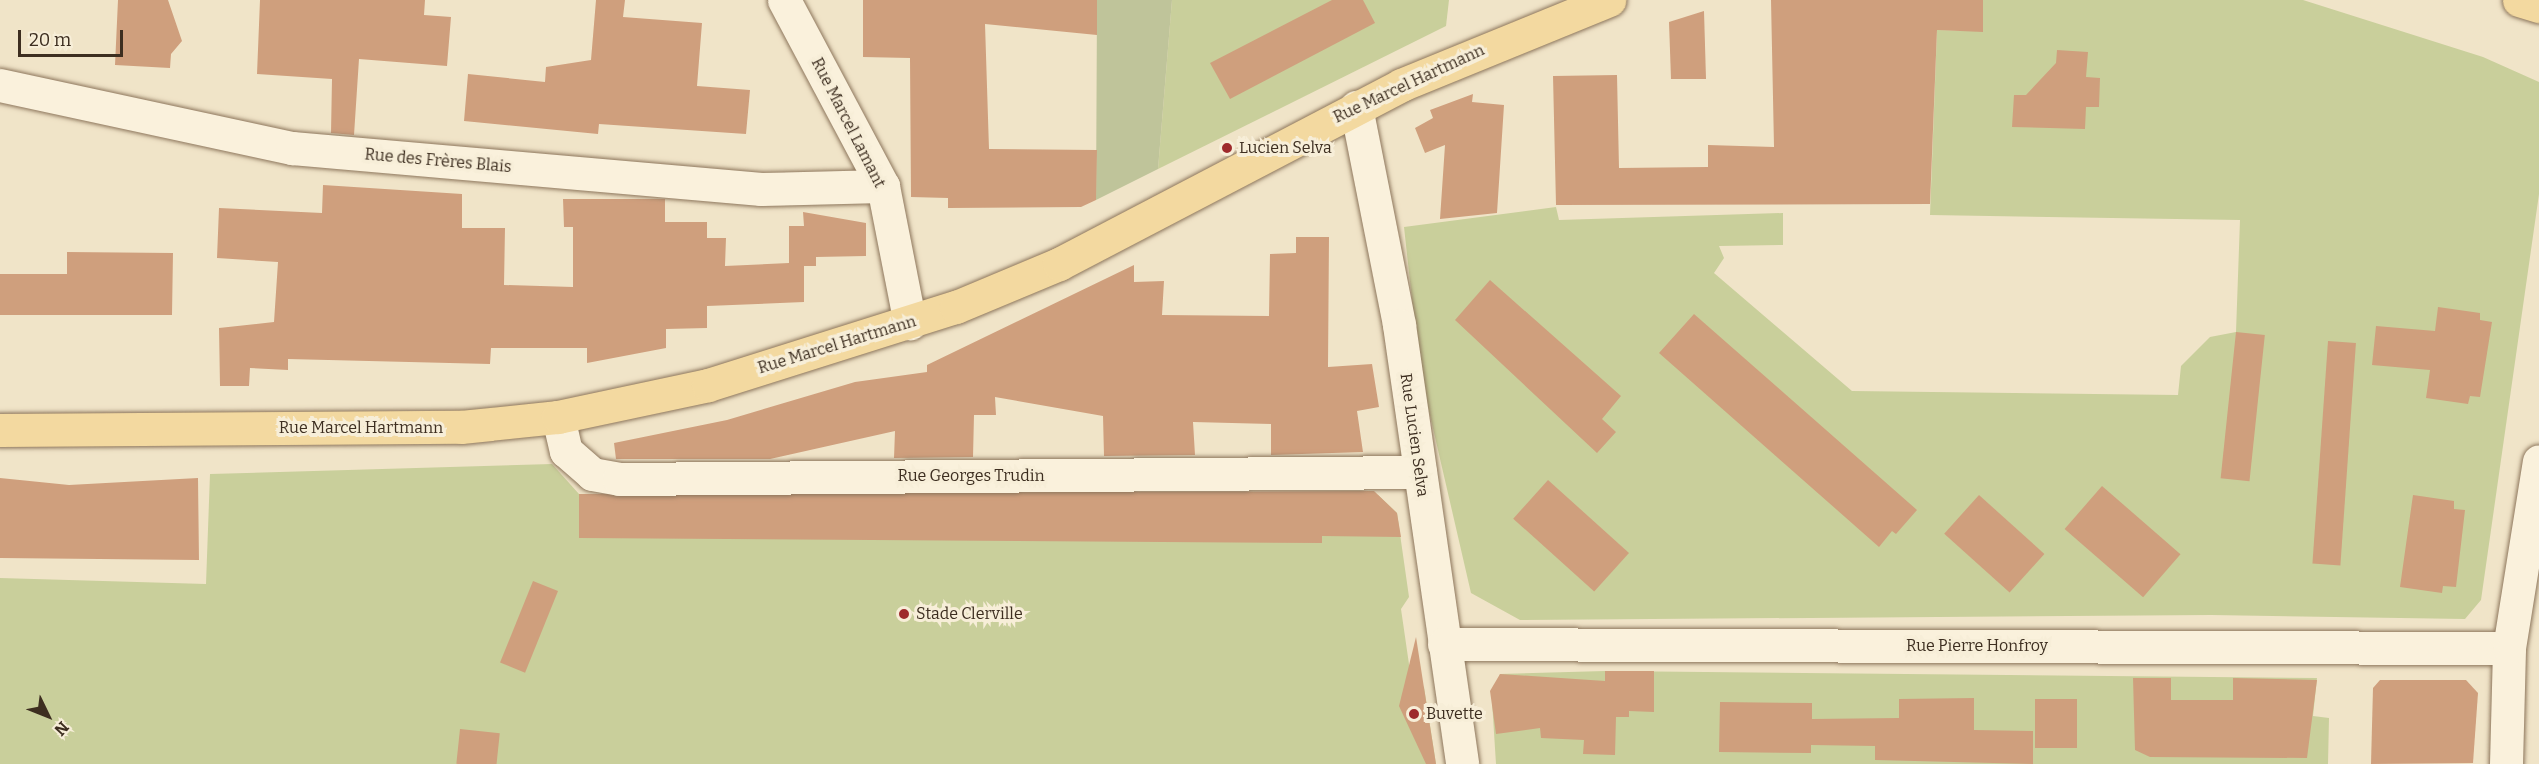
<!DOCTYPE html>
<meta charset="utf-8">
<style>
body{margin:0}
#map{position:relative;width:2539px;height:764px;overflow:hidden;background:#f0e4c8;font-family:Bitter,serif}
div>[style]{position:absolute}
.green>*{inset:0;background:#c9cf9b}
.cemetery>*{inset:0;background:#bfc49a}
.building>*{inset:0;background:#cf9f7d;transform-origin:0 0}
.roads{filter:drop-shadow(0 0 2px #8d765c) drop-shadow(0 0 2px #8d765c)}
.minor>*{height:33px;margin:-16.5px;padding:0 16.5px;transform-origin:16.5px;border-radius:16.5px;background:#faf1dc}
.major>*{height:33px;margin:-16.5px;padding:0 16.5px;transform-origin:16.5px;border-radius:16.5px;background:#f3d9a0}
.dots>*{width:16px;height:16px;translate:-50% -50%;box-sizing:border-box;border:3px solid #f7eed8;border-radius:50%}
span{translate:-50% -50%;white-space:nowrap;text-align:center;line-height:1.15;-webkit-text-stroke:6px #f7eed8;paint-order:stroke}
.street-label{font-size:16px;color:#3d2e20}
.poi-label{font-size:16px;color:#3d2e20}
.left{translate:0 -50%;text-align:left}
.north{position:absolute;left:18px;top:686px;width:60px;height:60px;-webkit-text-stroke:4px #f7eed8;paint-order:stroke;rotate:133deg;font-size:16px;font-weight:700;line-height:24px;text-align:center;color:#3d2e20}
.north::after{content:'';display:block;margin:auto;width:21px;height:27px;background:#3d2e20;clip-path:polygon(50% 0,100% 100%,50% 72%,0 100%)}
.scale{position:absolute;left:18px;top:30px;width:105px;height:27px;box-sizing:border-box;border:3px solid #3d2e20;border-top:0;padding-left:8px;font-size:18px;line-height:21px;white-space:nowrap;color:#3d2e20;-webkit-text-stroke:4px #f7eed8;paint-order:stroke}
</style>
<div id="map">
<div class="green">
<div style="clip-path:polygon(1172px 0,1449px 0,1446px 26px,1158px 169px)"></div>
<div style="clip-path:polygon(1983px 0,2303px 0,2483px 57px,2539px 82px,2539px 194px,2481px 600px,2465px 619px,2211px 615px,1520px 620px,1471px 593px,1420px 372px,1404px 227px,1556px 207px,1559px 220px,1783px 213px,1783px 245px,1719px 246px,1724px 258px,1714px 273px,1852px 391px,2178px 395px,2181px 366px,2210px 337px,2236px 332px,2240px 220px,1930px 215px,1937px 30px,1982px 31px)"></div>
<div style="clip-path:polygon(552px 464px,579px 494px,1378px 495px,1397px 513px,1409px 597px,1401px 609px,1411px 678px,1424px 687px,1436px 764px,0 764px,0 578px,206px 584px,210px 474px)"></div>
<div style="clip-path:polygon(1605px 671px,2317px 678px,2313px 716px,2329px 718px,2328px 764px,1496px 764px,1492px 701px,1500px 674px)"></div>
</div>
<div class="cemetery">
<div style="clip-path:polygon(1070px 0,1172px 0,1158px 169px,1096px 200px,1097px 3px)"></div>
</div>
<div class="building">
<div style="clip-path:polygon(118px 0,168px 0,182px 41px,171px 54px,170px 68px,115px 65px)"></div>
<div style="clip-path:polygon(260px 0,425px 0,424px 15px,451px 17px,447px 66px,359px 59px,354px 135px,331px 133px,332px 79px,257px 74px)"></div>
<div style="clip-path:polygon(596px 0,625px 0,623px 17px,702px 23px,697px 86px,750px 90px,746px 134px,599px 124px,598px 134px,464px 121px,468px 74px,545px 82px,546px 67px,591px 60px)"></div>
<div style="clip-path:polygon(863px 0,1097px 0,1097px 35px,985px 24px,989px 149px,1097px 150px,1096px 200px,1081px 207px,948px 208px,948px 198px,911px 197px,910px 58px,863px 57px)"></div>
<div style="clip-path:polygon(1332px 0,1363px 0,1375px 23px,1230px 99px,1210px 63px)"></div>
<div style="clip-path:polygon(1771px 0,1983px 0,1983px 32px,1937px 30px,1930px 204px,1556px 205px,1553px 76px,1617px 75px,1619px 168px,1708px 167px,1708px 145px,1774px 147px)"></div>
<div style="clip-path:polygon(1704px 11px,1706px 79px,1671px 79px,1669px 22px)"></div>
<div style="clip-path:polygon(2057px 50px,2088px 52px,2086px 77px,2100px 78px,2099px 107px,2086px 107px,2085px 129px,2012px 127px,2014px 95px,2026px 95px,2056px 63px)"></div>
<div style="clip-path:polygon(1473px 94px,1472px 102px,1504px 105px,1497px 213px,1440px 219px,1445px 145px,1425px 153px,1415px 128px,1433px 118px,1430px 110px)"></div>
<div style="clip-path:polygon(323px 185px,462px 194px,462px 228px,505px 228px,504px 285px,573px 287px,573px 227px,564px 227px,563px 199px,665px 199px,665px 222px,707px 222px,707px 238px,726px 238px,725px 266px,789px 263px,789px 226px,804px 226px,803px 212px,866px 223px,866px 256px,816px 257px,816px 266px,804px 266px,804px 302px,707px 306px,707px 328px,666px 329px,666px 348px,587px 363px,587px 348px,491px 348px,490px 364px,288px 359px,288px 370px,250px 368px,249px 386px,220px 386px,219px 328px,274px 322px,278px 262px,217px 258px,219px 208px,322px 213px)"></div>
<div style="clip-path:polygon(1296px 237px,1329px 237px,1328px 367px,1372px 364px,1379px 407px,1357px 411px,1363px 452px,1271px 455px,1271px 424px,1193px 422px,1195px 455px,1104px 456px,1103px 416px,995px 397px,996px 415px,974px 415px,973px 457px,894px 458px,895px 431px,770px 459px,616px 459px,614px 443px,727px 420px,855px 382px,927px 372px,927px 365px,1134px 265px,1134px 282px,1164px 281px,1162px 315px,1269px 316px,1270px 254px,1296px 253px)"></div>
<div style="clip-path:polygon(67px 252px,173px 253px,172px 315px,0 315px,0 274px,67px 274px)"></div>
<div style="clip-path:polygon(1490px 280px,1621px 396px,1602px 419px,1616px 432px,1597px 453px,1455px 320px)"></div>
<div style="clip-path:polygon(2438px 307px,2480px 313px,2480px 320px,2492px 322px,2480px 397px,2470px 396px,2468px 404px,2426px 398px,2430px 370px,2372px 365px,2376px 326px,2435px 331px)"></div>
<div style="clip-path:polygon(1694px 314px,1917px 510px,1896px 534px,1892px 531px,1879px 547px,1659px 353px)"></div>
<div style="left:2236px;top:332px;width:29px;height:147px;rotate:6deg"></div>
<div style="left:2328px;top:341px;width:28px;height:223px;rotate:4deg"></div>
<div style="clip-path:polygon(0 478px,69px 485px,198px 478px,199px 560px,0 558px)"></div>
<div style="left:1548px;top:480px;width:109px;height:52px;rotate:42deg"></div>
<div style="left:2102px;top:486px;width:104px;height:57px;rotate:41deg"></div>
<div style="clip-path:polygon(1374px 491px,1397px 513px,1401px 537px,1322px 536px,1322px 543px,579px 538px,579px 494px)"></div>
<div style="left:1979px;top:495px;width:88px;height:52px;rotate:42deg"></div>
<div style="clip-path:polygon(2413px 495px,2454px 501px,2454px 509px,2465px 510px,2456px 587px,2443px 586px,2442px 593px,2400px 587px)"></div>
<div style="left:533px;top:581px;width:27px;height:88px;rotate:22deg"></div>
<div style="clip-path:polygon(1416px 637px,1436px 764px,1426px 764px,1399px 706px)"></div>
<div style="clip-path:polygon(1605px 671px,1654px 671px,1654px 712px,1629px 711px,1629px 717px,1616px 717px,1615px 755px,1583px 754px,1584px 740px,1541px 738px,1540px 728px,1496px 734px,1490px 691px,1500px 674px,1605px 681px)"></div>
<div style="clip-path:polygon(2133px 678px,2171px 678px,2171px 700px,2233px 700px,2233px 678px,2317px 680px,2307px 758px,2150px 757px,2135px 750px)"></div>
<div style="clip-path:polygon(2380px 680px,2466px 680px,2478px 693px,2473px 763px,2371px 764px,2373px 688px)"></div>
<div style="clip-path:polygon(1974px 698px,1974px 730px,2033px 731px,2033px 764px,1875px 760px,1875px 746px,1811px 745px,1811px 753px,1719px 752px,1720px 702px,1812px 703px,1812px 719px,1899px 718px,1899px 699px)"></div>
<div style="left:2035px;top:699px;width:42px;height:49px"></div>
<div style="left:460px;top:729px;width:40px;height:35px;rotate:6deg"></div>
</div>
<div class="roads">
<div class="minor">
<div style="left:784px;top:0;width:211px;rotate:62deg"></div>
<div style="left:883px;top:186px;width:140px;rotate:78.9deg"></div>
<div style="left:0;top:85px;width:299px;rotate:12.2deg"></div>
<div style="left:292px;top:148px;width:471px;rotate:5deg"></div>
<div style="left:761px;top:189px;width:122px;rotate:-1.4deg"></div>
<div style="left:1356px;top:107px;width:222px;rotate:78.8deg"></div>
<div style="left:1399px;top:325px;width:443px;rotate:81.8deg"></div>
<div style="left:558px;top:417px;width:35px;rotate:77deg"></div>
<div style="left:566px;top:451px;width:35px;rotate:41deg"></div>
<div style="left:592px;top:474px;width:27px;rotate:10deg"></div>
<div style="left:619px;top:479px;width:801px;rotate:-0.5deg"></div>
<div style="left:1444px;top:644px;width:1065px;rotate:0.22deg"></div>
<div style="left:2506px;top:764px;width:116px;rotate:-88.5deg"></div>
<div style="left:2509px;top:648px;width:189px;rotate:-80.9deg"></div>
</div>
<div class="major">
<div style="left:2519px;top:0;width:21px;rotate:17deg"></div>
<div style="left:0;top:430px;width:461px;rotate:-0.4deg"></div>
<div style="left:461px;top:427px;width:98px;rotate:-5.9deg"></div>
<div style="left:558px;top:417px;width:153px;rotate:-12deg"></div>
<div style="left:708px;top:385px;width:260px;rotate:-17.5deg"></div>
<div style="left:956px;top:307px;width:112px;rotate:-22.7deg"></div>
<div style="left:1059px;top:264px;width:386px;rotate:-27.6deg"></div>
<div style="left:1401px;top:85px;width:225px;rotate:-22.2deg"></div>
</div>
</div>
<div class="dots">
<div style="left:1227px;top:148px;background:#9e2a2b"></div>
<div style="left:904px;top:614px;background:#9e2a2b"></div>
<div style="left:1414px;top:714px;background:#9e2a2b"></div>
</div>
<div class="street-label">
<span style="left:1409px;top:84px;rotate:-25deg">Rue Marcel Hartmann</span>
<span style="left:848px;top:123px;rotate:63deg">Rue Marcel Lamant</span>
<span style="left:438px;top:161px;rotate:5deg">Rue des Frères Blais</span>
<span style="left:837px;top:345px;rotate:-17deg">Rue Marcel Hartmann</span>
<span style="left:361px;top:428px">Rue Marcel Hartmann</span>
<span style="left:1414px;top:435px;rotate:82deg">Rue Lucien Selva</span>
<span style="left:971px;top:476px">Rue Georges Trudin</span>
<span style="left:1977px;top:646px">Rue Pierre Honfroy</span>
</div>
<div class="poi-label">
<span class="left" style="left:1239px;top:148px">Lucien Selva</span>
<span class="left" style="left:916px;top:614px">Stade Clerville</span>
<span class="left" style="left:1426px;top:714px">Buvette</span>
</div>
<div class="north">N</div>
<div class="scale">20 m</div>
</div>
